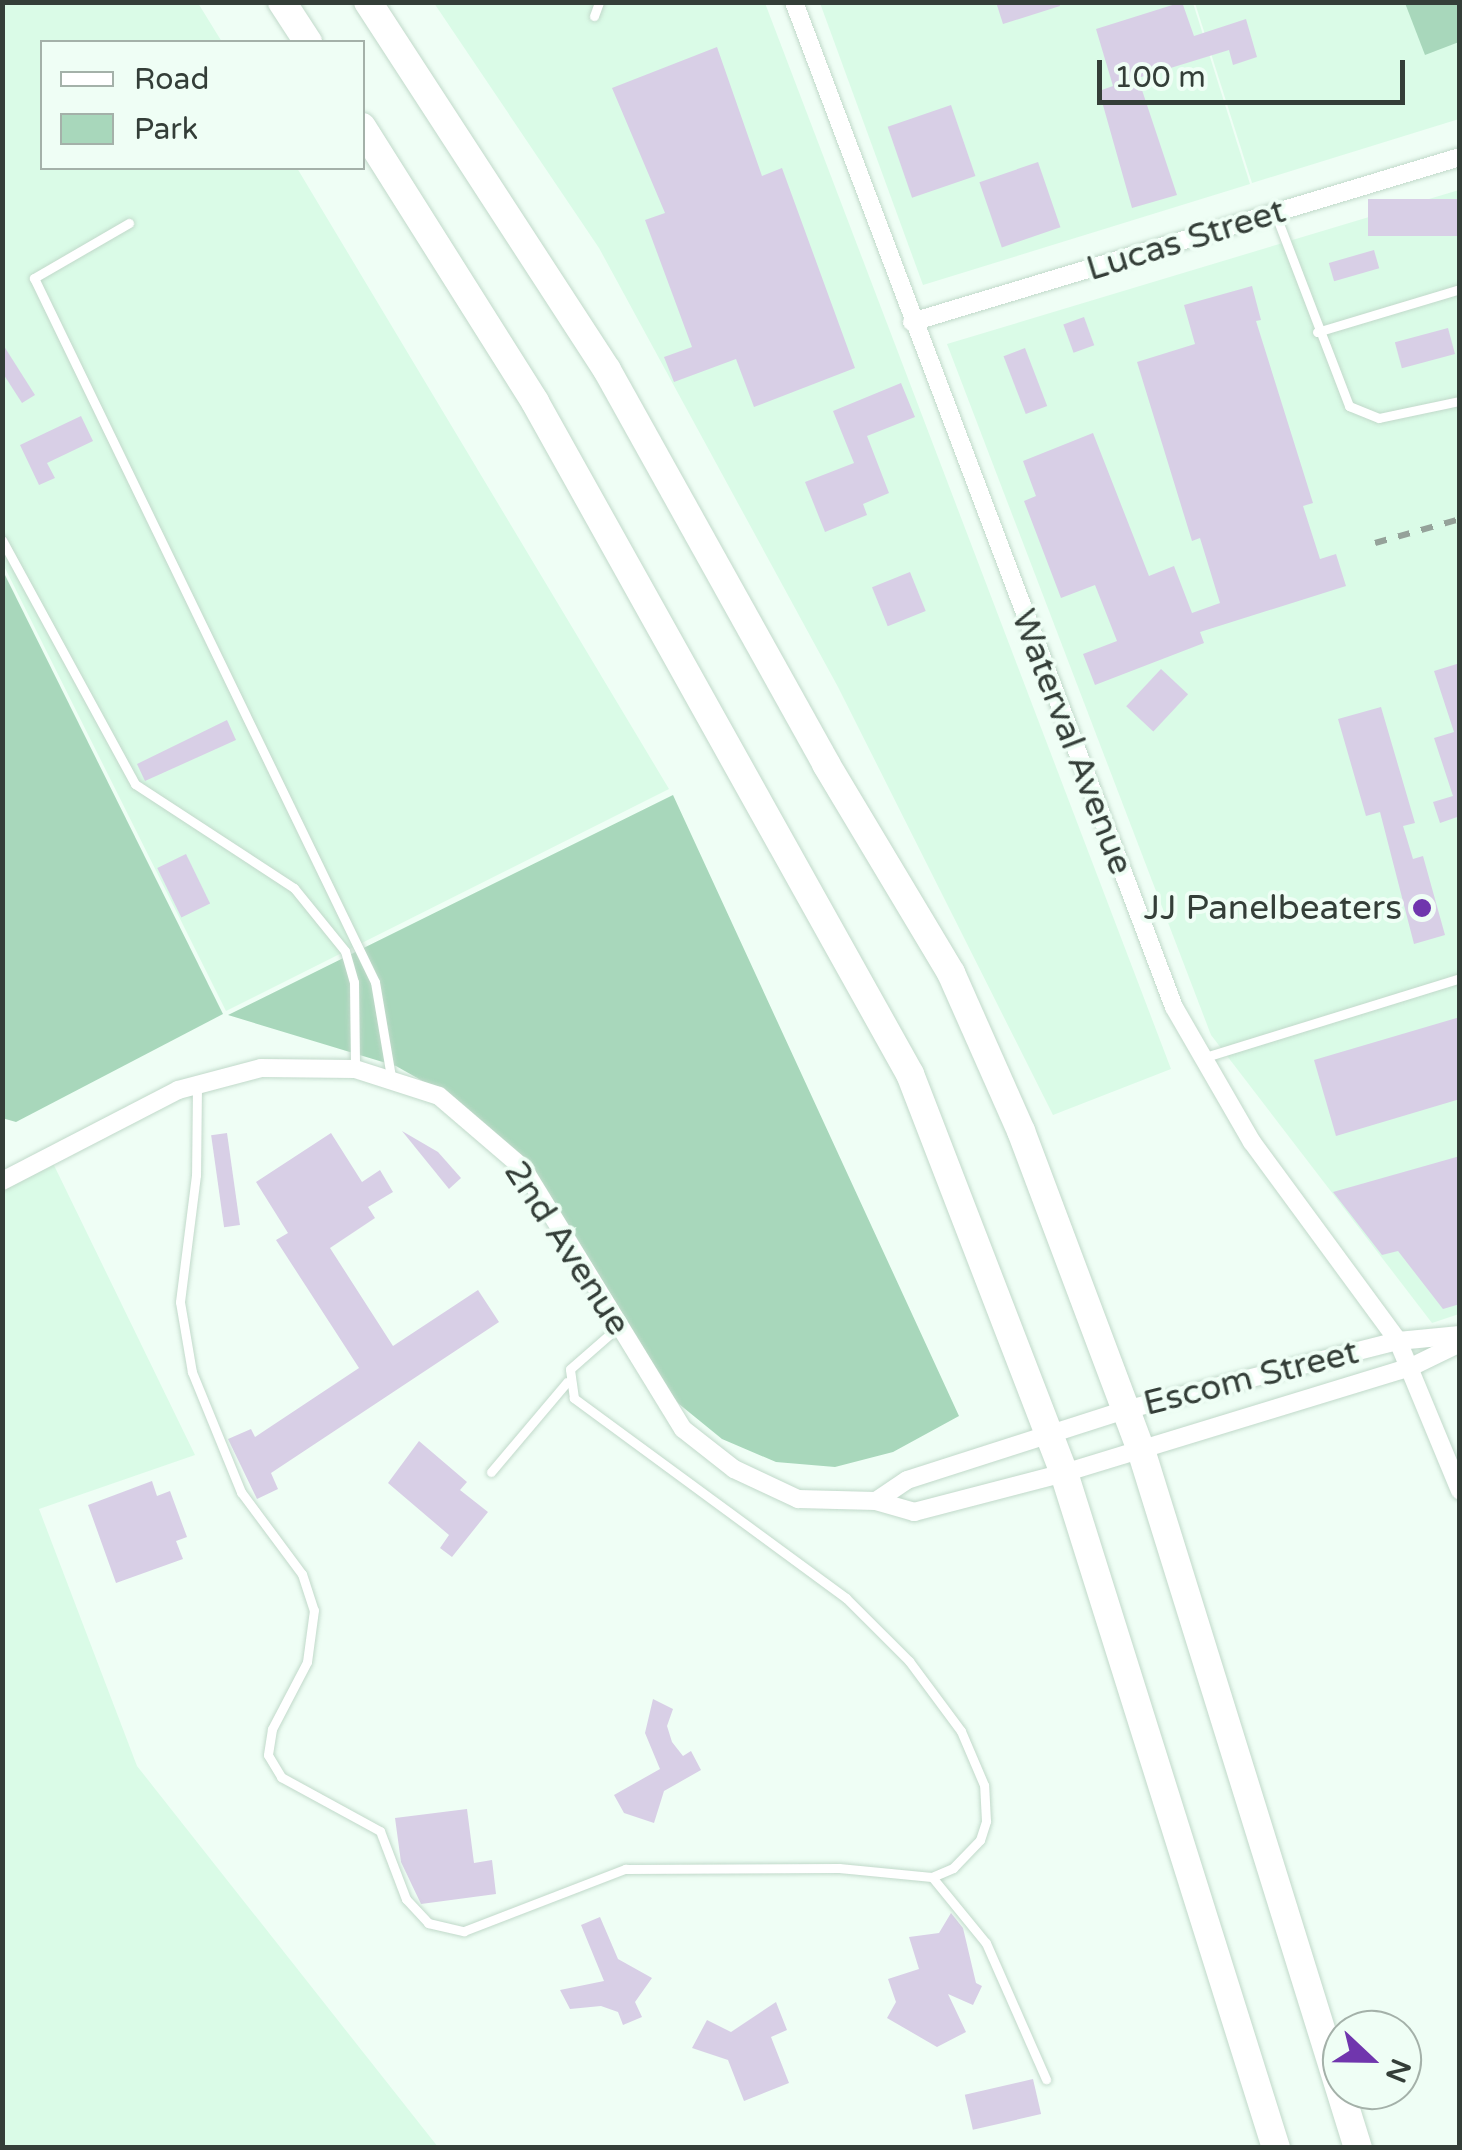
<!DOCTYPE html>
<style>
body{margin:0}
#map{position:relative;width:1462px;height:2150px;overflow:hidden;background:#effef5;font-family:"Varela Round",sans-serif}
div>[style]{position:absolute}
.built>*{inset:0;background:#dafbe7}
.green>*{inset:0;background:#a8d7bb}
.building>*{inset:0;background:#d8cfe6;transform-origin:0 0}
.roads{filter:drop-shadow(0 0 2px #c1d9ca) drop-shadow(0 0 2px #c1d9ca)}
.service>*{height:9px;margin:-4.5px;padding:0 4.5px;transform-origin:4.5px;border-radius:4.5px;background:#fff}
.minor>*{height:18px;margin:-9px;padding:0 9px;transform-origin:9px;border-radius:9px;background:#fff}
.primary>*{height:28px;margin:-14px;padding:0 14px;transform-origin:14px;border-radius:14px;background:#fff}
.rail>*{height:6px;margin-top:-3px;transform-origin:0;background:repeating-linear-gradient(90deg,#95a29a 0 12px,transparent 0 24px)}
.dots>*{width:28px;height:28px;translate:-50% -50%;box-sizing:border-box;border:5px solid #effef5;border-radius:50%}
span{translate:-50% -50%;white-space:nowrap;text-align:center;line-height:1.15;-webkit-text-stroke:8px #effef5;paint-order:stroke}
.street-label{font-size:35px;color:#343e38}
.poi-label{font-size:35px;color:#343e38}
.right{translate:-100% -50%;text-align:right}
.frame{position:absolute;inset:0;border:5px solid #343e38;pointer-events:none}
.legend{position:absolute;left:40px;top:40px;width:325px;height:130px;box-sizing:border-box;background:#effef5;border:2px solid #a4b1a9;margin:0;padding:12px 18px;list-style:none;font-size:30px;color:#343e38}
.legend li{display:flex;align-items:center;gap:20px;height:50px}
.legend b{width:50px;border:2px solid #a4b1a9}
.north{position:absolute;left:1322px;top:2010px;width:100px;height:100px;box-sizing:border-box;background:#effef5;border:2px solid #a4b1a9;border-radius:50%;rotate:112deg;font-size:28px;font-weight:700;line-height:40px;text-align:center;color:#343e38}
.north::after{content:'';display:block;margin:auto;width:35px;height:45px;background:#7036ad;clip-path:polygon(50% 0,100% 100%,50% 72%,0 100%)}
.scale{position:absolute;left:1097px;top:60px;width:308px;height:45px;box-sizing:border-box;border:5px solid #343e38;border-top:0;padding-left:12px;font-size:30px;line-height:35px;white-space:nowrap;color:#343e38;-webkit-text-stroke:8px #effef5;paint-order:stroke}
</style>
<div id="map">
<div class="built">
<div style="clip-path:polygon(3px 3px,198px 3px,222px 42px,42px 42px,42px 168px,297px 168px,669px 789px,226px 1011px,3px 564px)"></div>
<div style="clip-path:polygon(434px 3px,765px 3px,1171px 1069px,1053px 1115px,838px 687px,599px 248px)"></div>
<div style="clip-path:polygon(820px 3px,1193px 3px,1250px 184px,923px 285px)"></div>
<div style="clip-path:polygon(1195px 3px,1459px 3px,1459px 119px,1252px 183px)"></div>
<div style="clip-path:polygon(1459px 190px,1459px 1314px,1432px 1323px,1211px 1035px,947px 344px)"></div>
<div style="clip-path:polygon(49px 1155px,195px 1455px,39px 1509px,137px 1766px,438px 2147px,3px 2148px,2px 1180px)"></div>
</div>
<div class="green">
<div style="clip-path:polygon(1405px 3px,1459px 3px,1459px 42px,1425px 55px)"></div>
<div style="clip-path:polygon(2px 569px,223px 1014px,16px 1122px,2px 1118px)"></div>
<div style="clip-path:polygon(673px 795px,959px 1416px,893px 1452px,835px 1467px,776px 1462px,722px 1439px,679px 1404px,648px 1365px,501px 1142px,458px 1101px,396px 1066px,228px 1015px)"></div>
</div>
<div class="building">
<div style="clip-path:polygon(996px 2px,1059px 2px,1060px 6px,1003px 24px)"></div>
<div style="clip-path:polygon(1182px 2px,1194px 36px,1246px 19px,1257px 57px,1233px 65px,1229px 50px,1138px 78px,1177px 195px,1132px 208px,1099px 91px,1113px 86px,1096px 29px)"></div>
<div style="clip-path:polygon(717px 47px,762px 176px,782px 168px,855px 368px,754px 407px,736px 359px,674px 382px,664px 357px,692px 347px,645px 220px,665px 213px,612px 88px)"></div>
<div style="left:951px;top:105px;width:75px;height:67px;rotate:71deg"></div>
<div style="left:1038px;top:162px;width:69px;height:62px;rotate:71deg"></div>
<div style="left:1460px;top:199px;width:37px;height:92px;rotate:90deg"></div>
<div style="left:1374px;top:250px;width:19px;height:47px;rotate:74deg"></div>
<div style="clip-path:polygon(1252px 286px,1261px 320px,1256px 321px,1313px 503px,1303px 506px,1320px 559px,1336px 554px,1346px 586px,1200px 632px,1204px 643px,1095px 685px,1083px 654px,1117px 641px,1095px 585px,1061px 598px,1024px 501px,1036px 496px,1023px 461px,1093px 433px,1149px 576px,1174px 566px,1192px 613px,1220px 603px,1200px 538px,1192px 541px,1137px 362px,1195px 344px,1184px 305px)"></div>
<div style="left:1084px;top:317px;width:30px;height:22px;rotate:70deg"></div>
<div style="left:1448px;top:328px;width:27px;height:55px;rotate:75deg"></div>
<div style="clip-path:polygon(2px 343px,35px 395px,22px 403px,2px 372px)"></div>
<div style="left:1025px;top:348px;width:62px;height:23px;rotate:69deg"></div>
<div style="clip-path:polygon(901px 383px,915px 417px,867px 436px,889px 493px,863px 504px,867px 515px,825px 532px,805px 482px,854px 463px,833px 411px)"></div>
<div style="clip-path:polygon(81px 416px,93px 441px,47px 463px,55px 478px,39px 485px,20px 445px)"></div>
<div style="left:910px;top:572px;width:42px;height:41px;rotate:68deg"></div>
<div style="clip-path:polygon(1460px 663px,1460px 816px,1440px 823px,1433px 802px,1453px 796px,1434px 738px,1454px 732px,1434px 671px)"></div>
<div style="left:1161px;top:669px;width:37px;height:51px;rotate:43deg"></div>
<div style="clip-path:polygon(1381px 707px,1415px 823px,1403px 826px,1413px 859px,1423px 856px,1445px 935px,1414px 944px,1380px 812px,1366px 816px,1338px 719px)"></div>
<div style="clip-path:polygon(227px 720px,236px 740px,145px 781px,137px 764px)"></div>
<div style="left:186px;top:854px;width:55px;height:32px;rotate:64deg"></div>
<div style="clip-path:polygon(1460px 1017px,1460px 1099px,1336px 1136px,1314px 1060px)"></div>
<div style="clip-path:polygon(402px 1131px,438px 1152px,461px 1178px,449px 1189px)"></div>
<div style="left:227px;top:1133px;width:93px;height:16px;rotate:82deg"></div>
<div style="clip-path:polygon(331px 1133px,362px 1182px,380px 1170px,393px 1192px,368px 1207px,375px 1218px,330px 1248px,393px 1346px,478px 1290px,499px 1322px,271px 1473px,278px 1489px,257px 1499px,228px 1439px,251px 1429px,255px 1437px,359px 1368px,276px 1240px,288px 1233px,256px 1182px)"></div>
<div style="clip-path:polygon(1460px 1156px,1460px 1304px,1443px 1309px,1398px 1251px,1382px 1255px,1333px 1192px)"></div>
<div style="clip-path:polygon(419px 1441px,467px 1482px,460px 1490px,488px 1512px,452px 1557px,440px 1548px,449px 1535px,388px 1483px)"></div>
<div style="clip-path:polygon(152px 1481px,157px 1496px,170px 1491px,187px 1537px,176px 1541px,183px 1559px,116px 1583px,88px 1505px)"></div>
<div style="clip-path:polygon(653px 1699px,673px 1709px,667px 1726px,672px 1742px,683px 1756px,691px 1751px,701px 1770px,664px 1791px,654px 1823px,624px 1813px,614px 1795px,660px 1769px,645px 1733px)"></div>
<div style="clip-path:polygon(467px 1809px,474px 1863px,492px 1860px,496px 1894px,421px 1904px,401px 1862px,395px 1818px)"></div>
<div style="clip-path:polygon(951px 1913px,963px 1928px,976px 1983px,982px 1986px,973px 2005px,948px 1994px,966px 2032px,937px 2047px,887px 2018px,896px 2002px,888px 1979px,919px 1969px,909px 1937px,939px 1933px)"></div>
<div style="clip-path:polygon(600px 1917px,618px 1959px,652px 1978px,635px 2002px,642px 2017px,623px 2025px,618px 2012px,601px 2006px,570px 2009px,560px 1990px,604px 1981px,581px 1925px)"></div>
<div style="clip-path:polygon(776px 2002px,787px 2030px,771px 2037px,789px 2083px,744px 2101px,728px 2060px,692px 2048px,707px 2020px,731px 2032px)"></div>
<div style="left:1033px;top:2079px;width:36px;height:70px;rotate:77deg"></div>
</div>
<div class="roads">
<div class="service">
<div style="left:594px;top:16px;width:15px;rotate:-70deg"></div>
<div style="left:1275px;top:213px;width:207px;rotate:69deg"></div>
<div style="left:1349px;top:406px;width:32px;rotate:22deg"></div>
<div style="left:1379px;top:418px;width:83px;rotate:-11.9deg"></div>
<div style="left:129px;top:223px;width:110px;rotate:149.9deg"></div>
<div style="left:34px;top:278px;width:782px;rotate:64.16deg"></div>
<div style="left:375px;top:982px;width:96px;rotate:80.4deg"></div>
<div style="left:1317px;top:332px;width:149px;rotate:-16.7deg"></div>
<div style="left:2px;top:540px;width:278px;rotate:61.4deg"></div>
<div style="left:135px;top:784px;width:190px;rotate:33.2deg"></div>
<div style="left:294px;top:888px;width:81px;rotate:51deg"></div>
<div style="left:345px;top:951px;width:32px;rotate:74deg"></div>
<div style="left:354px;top:982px;width:87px;rotate:89.3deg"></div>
<div style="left:1202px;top:1058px;width:270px;rotate:-17.2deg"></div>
<div style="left:197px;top:1085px;width:90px;rotate:90.6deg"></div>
<div style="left:196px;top:1175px;width:128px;rotate:97.2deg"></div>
<div style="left:180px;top:1302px;width:71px;rotate:80.3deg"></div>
<div style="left:192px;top:1372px;width:130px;rotate:67.8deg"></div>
<div style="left:241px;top:1492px;width:102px;rotate:53.4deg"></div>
<div style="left:302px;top:1574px;width:38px;rotate:72deg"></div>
<div style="left:314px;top:1610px;width:52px;rotate:97.7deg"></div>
<div style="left:307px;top:1662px;width:76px;rotate:117.6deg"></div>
<div style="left:272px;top:1729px;width:26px;rotate:99deg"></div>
<div style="left:268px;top:1755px;width:26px;rotate:59deg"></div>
<div style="left:281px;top:1777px;width:113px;rotate:28.6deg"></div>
<div style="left:380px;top:1831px;width:73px;rotate:69.1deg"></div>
<div style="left:406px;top:1899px;width:33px;rotate:47deg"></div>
<div style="left:428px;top:1923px;width:37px;rotate:13deg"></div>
<div style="left:464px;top:1931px;width:173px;rotate:-21.1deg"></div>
<div style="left:625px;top:1869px;width:214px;rotate:-0.3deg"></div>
<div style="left:839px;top:1868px;width:93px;rotate:5.5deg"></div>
<div style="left:932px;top:1877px;width:23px;rotate:-23deg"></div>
<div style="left:953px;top:1868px;width:39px;rotate:-46deg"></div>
<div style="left:980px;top:1840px;width:20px;rotate:-72deg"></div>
<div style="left:986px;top:1821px;width:36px;rotate:-93deg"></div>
<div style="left:984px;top:1785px;width:59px;rotate:-113.1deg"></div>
<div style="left:961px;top:1731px;width:87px;rotate:-126.6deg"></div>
<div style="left:909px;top:1661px;width:89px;rotate:-135deg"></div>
<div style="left:846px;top:1598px;width:338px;rotate:-143.7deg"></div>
<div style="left:574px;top:1398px;width:29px;rotate:-98deg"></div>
<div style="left:570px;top:1369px;width:64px;rotate:-41.2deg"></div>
<div style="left:491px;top:1472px;width:118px;rotate:-49.8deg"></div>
<div style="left:932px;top:1877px;width:85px;rotate:50.7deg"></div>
<div style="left:986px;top:1943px;width:149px;rotate:66.2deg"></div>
</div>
<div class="minor">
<div style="left:794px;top:2px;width:1074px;rotate:69.29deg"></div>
<div style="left:1174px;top:1007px;width:156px;rotate:60deg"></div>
<div style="left:1252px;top:1142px;width:247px;rotate:53.7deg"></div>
<div style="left:1398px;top:1341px;width:162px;rotate:67.5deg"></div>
<div style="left:912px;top:322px;width:572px;rotate:-16.76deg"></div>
<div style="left:2px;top:1181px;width:198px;rotate:-27.3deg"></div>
<div style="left:178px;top:1090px;width:86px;rotate:-14.8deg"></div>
<div style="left:261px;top:1068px;width:94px;rotate:0.6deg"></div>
<div style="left:355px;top:1069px;width:88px;rotate:17.8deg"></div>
<div style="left:439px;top:1096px;width:111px;rotate:40.6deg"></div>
<div style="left:523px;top:1168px;width:306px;rotate:58.5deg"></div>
<div style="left:683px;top:1429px;width:65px;rotate:38.1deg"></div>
<div style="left:734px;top:1469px;width:71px;rotate:25.1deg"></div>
<div style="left:798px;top:1499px;width:78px;rotate:1.5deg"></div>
<div style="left:876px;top:1501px;width:40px;rotate:16deg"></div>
<div style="left:914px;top:1512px;width:155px;rotate:-14.6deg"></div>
<div style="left:1064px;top:1473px;width:363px;rotate:-17deg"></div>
<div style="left:1411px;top:1367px;width:55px;rotate:-26.1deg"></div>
<div style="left:876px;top:1501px;width:37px;rotate:-34deg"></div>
<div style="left:907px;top:1480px;width:229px;rotate:-17.8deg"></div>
<div style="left:1125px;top:1410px;width:282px;rotate:-14.2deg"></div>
<div style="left:1398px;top:1341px;width:62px;rotate:-5.5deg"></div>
</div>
<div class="primary">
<div style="left:282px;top:2px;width:48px;rotate:57deg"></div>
<div style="left:368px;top:2px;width:439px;rotate:57deg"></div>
<div style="left:607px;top:370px;width:451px;rotate:60.9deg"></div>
<div style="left:826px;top:764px;width:244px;rotate:59.1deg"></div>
<div style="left:951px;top:973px;width:173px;rotate:66.1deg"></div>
<div style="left:1021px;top:1131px;width:341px;rotate:69.4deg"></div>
<div style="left:1141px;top:1450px;width:731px;rotate:72.73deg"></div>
<div style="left:362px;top:127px;width:325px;rotate:57.8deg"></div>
<div style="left:535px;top:402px;width:770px;rotate:60.84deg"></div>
<div style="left:910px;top:1074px;width:428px;rotate:68.9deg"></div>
<div style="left:1064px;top:1473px;width:708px;rotate:72.56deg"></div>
</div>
</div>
<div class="rail">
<div style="left:1375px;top:543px;width:88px;rotate:-15.8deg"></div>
</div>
<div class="dots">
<div style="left:1422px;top:908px;background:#7036ad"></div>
</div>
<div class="street-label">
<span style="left:1186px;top:240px;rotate:-17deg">Lucas Street</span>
<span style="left:1072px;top:742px;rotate:69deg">Waterval Avenue</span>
<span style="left:567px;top:1248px;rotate:57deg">2nd Avenue</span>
<span style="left:1251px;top:1378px;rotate:-14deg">Escom Street</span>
</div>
<div class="poi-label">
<span class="right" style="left:1402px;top:908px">JJ Panelbeaters</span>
</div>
<div class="frame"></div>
<ul class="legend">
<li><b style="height:12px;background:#fff"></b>Road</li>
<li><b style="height:28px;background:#a8d7bb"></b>Park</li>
</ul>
<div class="north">N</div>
<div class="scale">100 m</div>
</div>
